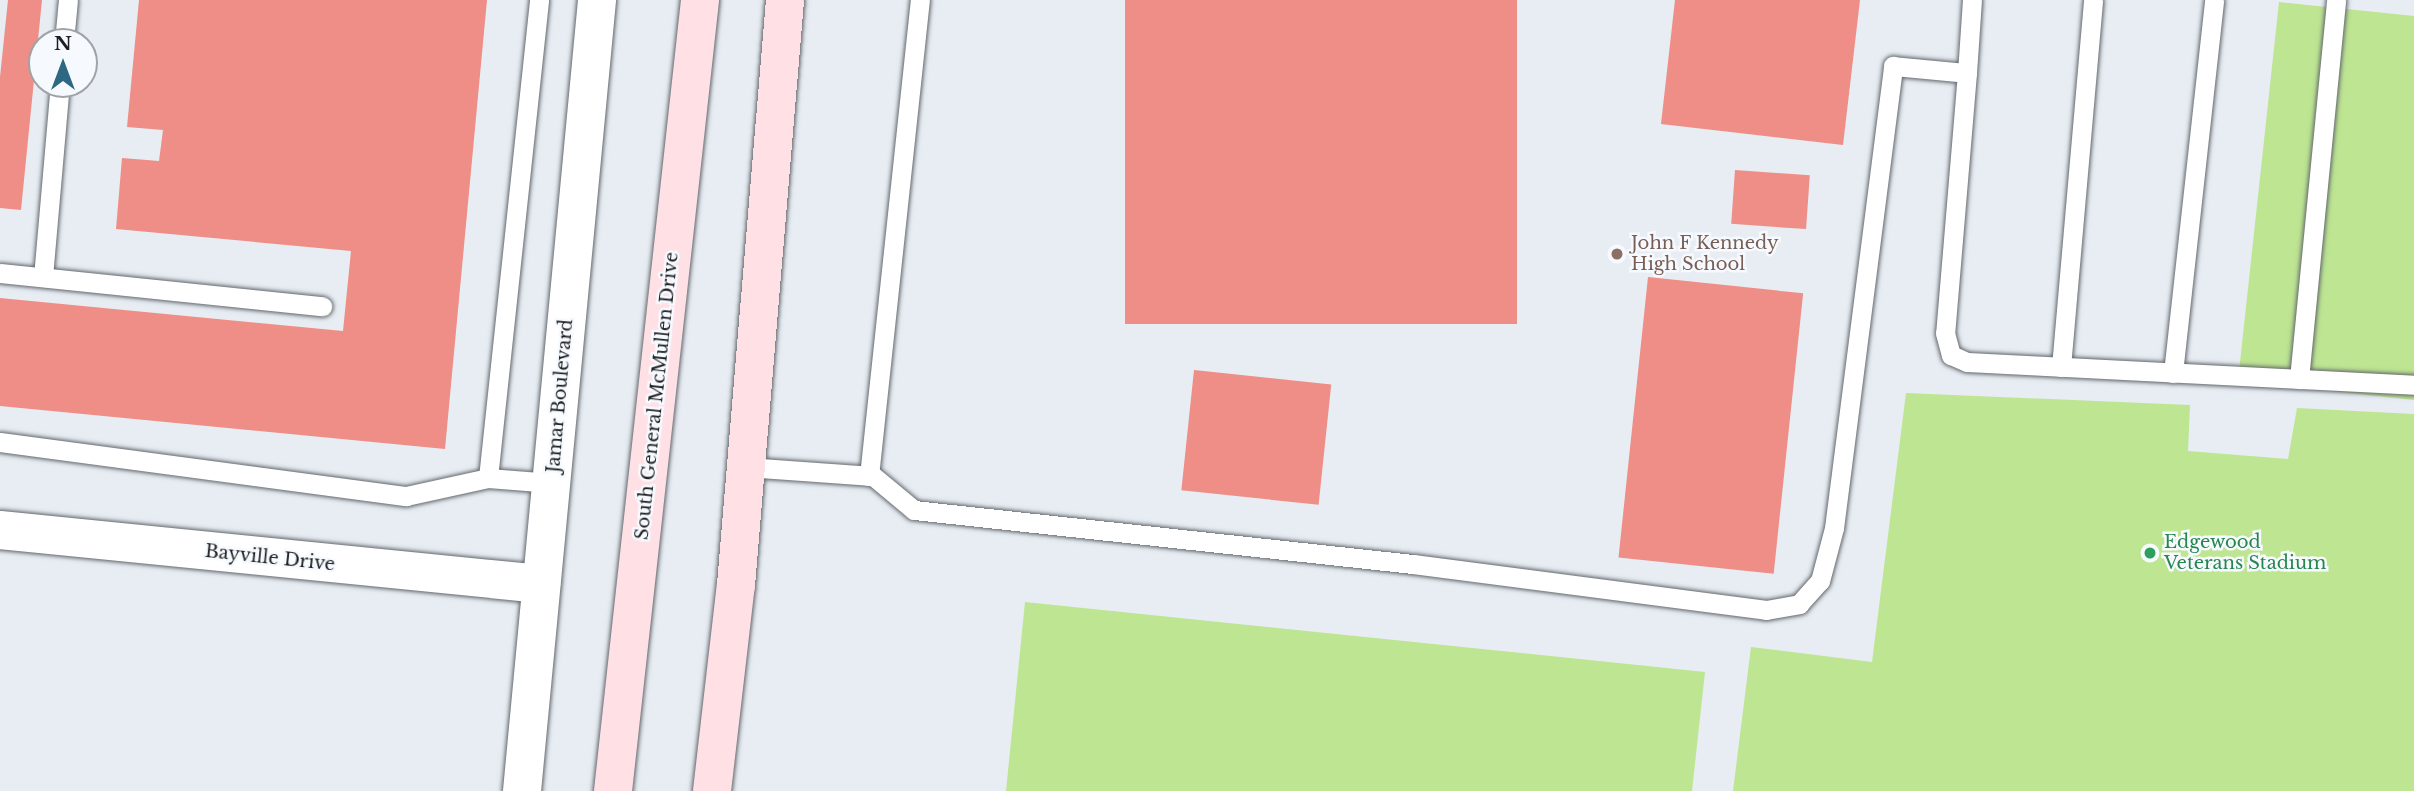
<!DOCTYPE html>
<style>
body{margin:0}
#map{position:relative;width:2414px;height:791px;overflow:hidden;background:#e7edf3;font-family:"Libre Baskerville",serif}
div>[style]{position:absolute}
.green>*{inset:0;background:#bde592}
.building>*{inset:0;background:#ee8e86;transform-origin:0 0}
.roads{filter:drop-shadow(0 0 2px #63686d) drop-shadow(0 0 2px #63686d)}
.lane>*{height:19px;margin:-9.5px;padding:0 9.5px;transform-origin:9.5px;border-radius:9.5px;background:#fff}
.street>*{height:38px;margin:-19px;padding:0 19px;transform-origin:19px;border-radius:19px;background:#fff}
.secondary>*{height:38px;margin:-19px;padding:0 19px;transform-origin:19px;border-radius:19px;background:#fee0e5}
.dots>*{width:19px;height:19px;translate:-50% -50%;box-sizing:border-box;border:4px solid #f6faff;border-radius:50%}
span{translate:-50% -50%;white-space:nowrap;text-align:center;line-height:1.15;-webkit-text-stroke:5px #f6faff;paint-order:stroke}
.education-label{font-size:18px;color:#785e54}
.left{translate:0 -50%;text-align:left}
.street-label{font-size:18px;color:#1d1f21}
.leisure-label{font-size:18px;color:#27864d}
.north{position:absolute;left:28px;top:28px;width:70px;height:70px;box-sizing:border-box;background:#f6faff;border:2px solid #9fa2a6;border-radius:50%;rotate:0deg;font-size:19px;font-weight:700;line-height:28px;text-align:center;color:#1d1f21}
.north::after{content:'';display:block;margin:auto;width:24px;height:32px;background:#2e6781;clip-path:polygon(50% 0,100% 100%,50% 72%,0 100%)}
</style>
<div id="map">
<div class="green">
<div style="clip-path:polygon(2279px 2px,2414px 16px,2414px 400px,2238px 381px)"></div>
<div style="clip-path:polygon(1906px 393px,2190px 405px,2188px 451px,2288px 459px,2297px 408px,2414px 414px,2414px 791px,1733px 791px,1751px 647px,1872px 662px)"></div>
<div style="clip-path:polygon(1025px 602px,1705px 672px,1692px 791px,1006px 791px)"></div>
</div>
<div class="building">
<div style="clip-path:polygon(8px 0,42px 0,21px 210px,0 208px,0 77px)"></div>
<div style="clip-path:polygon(139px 0,487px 0,445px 449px,0 406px,0 298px,343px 331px,351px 251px,116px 229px,122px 158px,159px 161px,163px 130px,127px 127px)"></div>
<div style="left:1125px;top:0;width:392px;height:324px"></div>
<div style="clip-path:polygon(1675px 0,1860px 0,1843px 145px,1661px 124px)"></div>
<div style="left:1735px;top:170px;width:75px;height:54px;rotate:4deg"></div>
<div style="left:1648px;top:277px;width:156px;height:282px;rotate:6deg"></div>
<div style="left:1194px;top:370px;width:138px;height:121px;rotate:6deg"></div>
</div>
<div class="roads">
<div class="lane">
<div style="left:64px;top:42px;width:42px;rotate:-84.6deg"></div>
<div style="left:1967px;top:73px;width:73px;rotate:-86.1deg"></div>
<div style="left:0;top:273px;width:324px;rotate:5.9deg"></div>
<div style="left:43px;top:277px;width:194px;rotate:-85deg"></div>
<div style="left:2061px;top:367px;width:368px;rotate:-85deg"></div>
<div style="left:2173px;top:373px;width:375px;rotate:-83.7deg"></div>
<div style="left:2299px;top:379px;width:381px;rotate:-84.4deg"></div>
<div style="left:0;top:442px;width:410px;rotate:7.6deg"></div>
<div style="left:406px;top:496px;width:84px;rotate:-12.4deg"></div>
<div style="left:488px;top:478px;width:481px;rotate:-83.9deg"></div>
<div style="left:746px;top:467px;width:127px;rotate:4.1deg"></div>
<div style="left:873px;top:476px;width:53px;rotate:39.7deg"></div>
<div style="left:914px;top:510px;width:502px;rotate:6.18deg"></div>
<div style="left:1413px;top:564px;width:356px;rotate:7.4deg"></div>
<div style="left:1766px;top:610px;width:34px;rotate:-10deg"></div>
<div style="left:1799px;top:604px;width:31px;rotate:-48deg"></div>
<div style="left:1820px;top:581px;width:55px;rotate:-75.2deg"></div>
<div style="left:1834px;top:528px;width:466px;rotate:-82.7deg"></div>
<div style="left:1893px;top:66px;width:74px;rotate:5.4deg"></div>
<div style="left:1967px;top:73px;width:261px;rotate:94.8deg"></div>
<div style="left:1945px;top:333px;width:23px;rotate:75deg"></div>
<div style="left:1951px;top:355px;width:17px;rotate:24deg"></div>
<div style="left:1967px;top:362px;width:448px;rotate:2.9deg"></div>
<div style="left:869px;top:476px;width:479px;rotate:-83.9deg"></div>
<div style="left:488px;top:478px;width:64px;rotate:4.5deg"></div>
</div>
<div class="street">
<div style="left:0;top:530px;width:544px;rotate:5.7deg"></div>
<div style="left:522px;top:791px;width:795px;rotate:-84.58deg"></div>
</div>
<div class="secondary">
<div style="left:613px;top:791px;width:796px;rotate:-83.72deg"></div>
<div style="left:712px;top:791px;width:207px;rotate:-83.4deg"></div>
<div style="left:736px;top:585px;width:587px;rotate:-85.21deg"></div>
</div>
</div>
<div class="dots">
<div style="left:1617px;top:254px;background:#8d6e63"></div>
<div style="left:2150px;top:553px;background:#2e9e5b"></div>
</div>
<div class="education-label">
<span class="left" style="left:1631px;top:254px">John F Kennedy<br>High School</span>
</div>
<div class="street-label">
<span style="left:560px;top:396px;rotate:-85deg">Jamar Boulevard</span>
<span style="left:657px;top:396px;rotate:-84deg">South General McMullen Drive</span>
<span style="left:270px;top:558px;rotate:6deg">Bayville Drive</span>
</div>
<div class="leisure-label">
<span class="left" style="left:2164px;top:553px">Edgewood<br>Veterans Stadium</span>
</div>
<div class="north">N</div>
</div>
